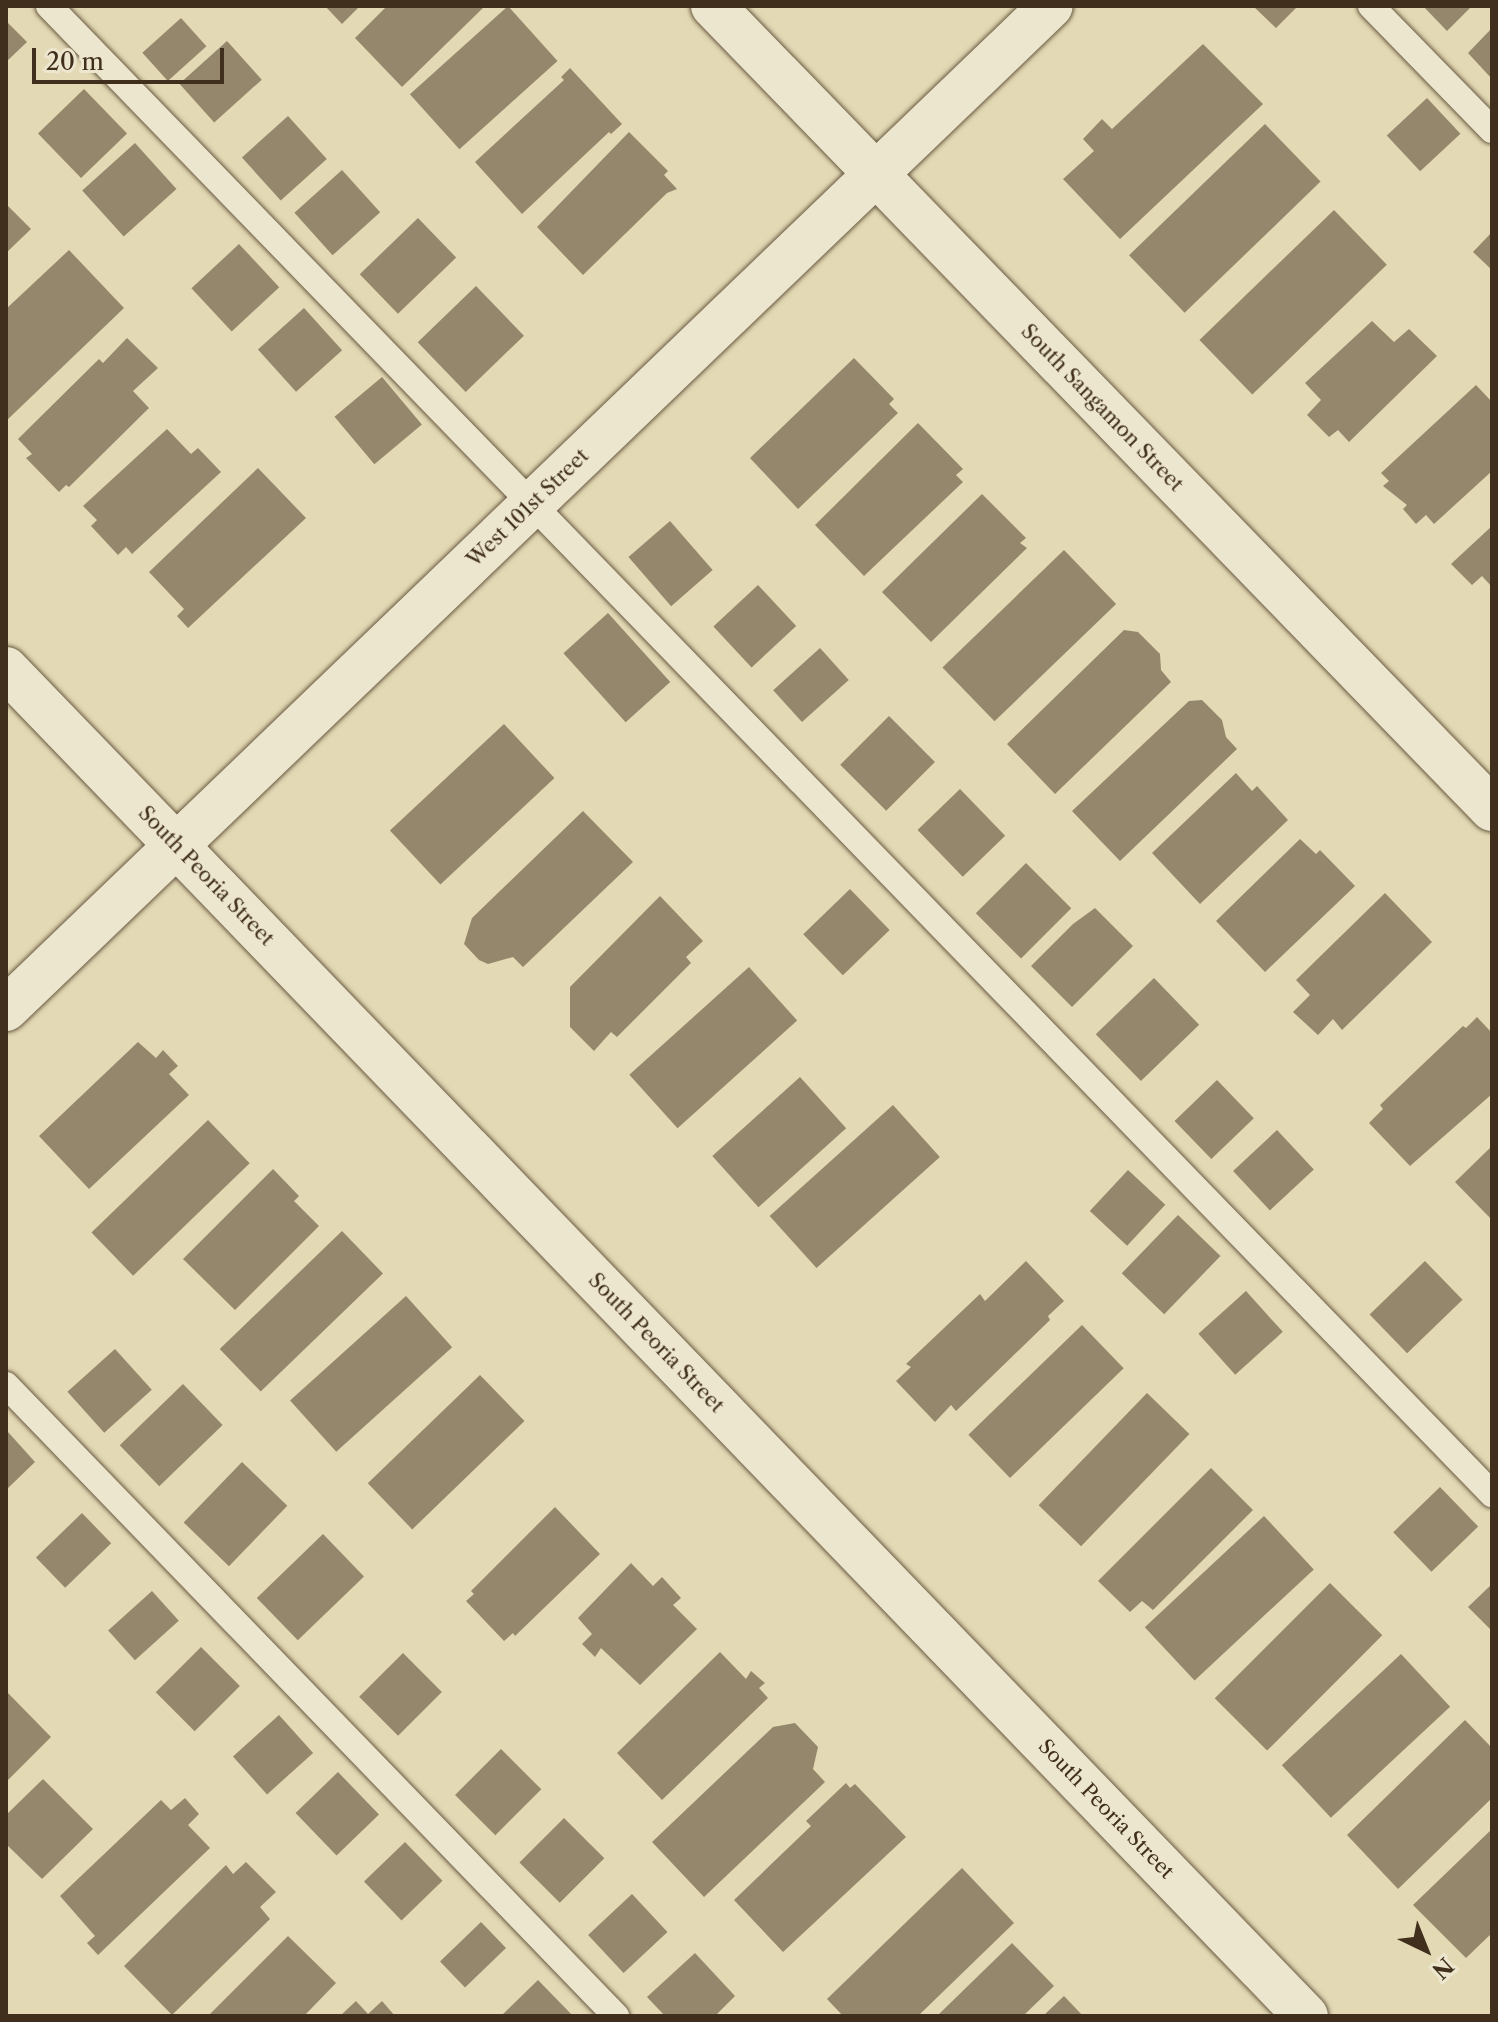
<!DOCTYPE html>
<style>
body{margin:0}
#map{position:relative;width:1498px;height:2022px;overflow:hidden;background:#e3d9b4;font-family:"Libre Caslon Text",serif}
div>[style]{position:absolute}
.building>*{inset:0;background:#95876b;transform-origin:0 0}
.roads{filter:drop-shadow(0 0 2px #695a42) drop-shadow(0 0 2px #695a42)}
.service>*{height:26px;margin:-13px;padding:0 13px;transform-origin:13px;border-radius:13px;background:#ede6ce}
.minor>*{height:44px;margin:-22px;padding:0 22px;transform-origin:22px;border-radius:22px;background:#ede6ce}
span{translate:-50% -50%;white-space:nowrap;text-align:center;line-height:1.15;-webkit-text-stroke:7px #ede6ce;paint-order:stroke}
.street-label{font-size:20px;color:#402f1c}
.frame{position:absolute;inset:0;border:8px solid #402f1c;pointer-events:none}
.north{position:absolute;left:1386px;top:1910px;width:80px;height:80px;-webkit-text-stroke:6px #ede6ce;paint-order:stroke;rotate:137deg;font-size:22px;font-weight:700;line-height:32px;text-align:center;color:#402f1c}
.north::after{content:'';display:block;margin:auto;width:28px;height:36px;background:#402f1c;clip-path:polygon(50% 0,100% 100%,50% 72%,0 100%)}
.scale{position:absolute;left:32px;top:48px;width:192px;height:36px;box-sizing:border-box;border:4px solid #402f1c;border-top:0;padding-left:10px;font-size:24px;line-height:28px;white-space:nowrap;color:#402f1c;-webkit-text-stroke:6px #ede6ce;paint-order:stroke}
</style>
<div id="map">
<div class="building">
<div style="clip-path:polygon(325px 6px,360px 6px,342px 24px)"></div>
<div style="clip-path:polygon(387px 6px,485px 6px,402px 87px,355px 38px)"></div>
<div style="left:508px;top:6px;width:74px;height:132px;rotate:48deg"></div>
<div style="clip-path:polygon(1253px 6px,1298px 6px,1276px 28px)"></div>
<div style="clip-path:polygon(1423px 6px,1472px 6px,1447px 31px)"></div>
<div style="left:181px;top:18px;width:38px;height:52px;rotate:48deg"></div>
<div style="clip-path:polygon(6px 21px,27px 42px,6px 62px)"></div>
<div style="clip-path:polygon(1492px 28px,1492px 79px,1468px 53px)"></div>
<div style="left:227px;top:41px;width:52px;height:64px;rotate:48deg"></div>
<div style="clip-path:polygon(1203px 44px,1263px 104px,1120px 239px,1063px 179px,1094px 151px,1083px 139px,1102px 119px,1112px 129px)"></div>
<div style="clip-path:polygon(570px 68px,622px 124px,611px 134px,609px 132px,522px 214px,475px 162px,564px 80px,561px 77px)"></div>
<div style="left:84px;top:89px;width:62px;height:64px;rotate:46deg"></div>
<div style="left:1427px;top:98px;width:49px;height:55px;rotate:47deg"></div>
<div style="left:288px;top:116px;width:58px;height:62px;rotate:48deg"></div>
<div style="left:1265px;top:124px;width:80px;height:189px;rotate:46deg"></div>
<div style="clip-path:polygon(629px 132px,668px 171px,664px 175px,677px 189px,667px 193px,583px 275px,537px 227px)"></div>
<div style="left:135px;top:143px;width:62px;height:71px;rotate:48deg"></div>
<div style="left:342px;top:170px;width:57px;height:64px;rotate:48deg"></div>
<div style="clip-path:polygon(6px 204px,31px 229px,6px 253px)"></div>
<div style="left:1334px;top:210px;width:76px;height:187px;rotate:46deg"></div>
<div style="left:418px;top:218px;width:55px;height:81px;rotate:46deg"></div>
<div style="clip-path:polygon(1492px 232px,1492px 270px,1473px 252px)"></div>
<div style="left:239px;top:244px;width:59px;height:65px;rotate:47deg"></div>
<div style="clip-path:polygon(69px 250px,124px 308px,6px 421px,6px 309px)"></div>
<div style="left:476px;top:286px;width:69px;height:81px;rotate:46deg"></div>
<div style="left:304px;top:308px;width:57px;height:62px;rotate:48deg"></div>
<div style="clip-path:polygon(1372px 321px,1394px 342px,1409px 329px,1437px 356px,1349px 442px,1338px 430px,1329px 437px,1307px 415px,1321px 400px,1305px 383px)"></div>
<div style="clip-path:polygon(127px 338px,158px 368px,133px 391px,149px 408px,69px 487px,66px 485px,59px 492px,26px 458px,32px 454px,18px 439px,99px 359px,103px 363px)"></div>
<div style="clip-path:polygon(854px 358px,894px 399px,889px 404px,898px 413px,798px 509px,750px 458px)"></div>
<div style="left:382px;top:377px;width:62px;height:62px;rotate:50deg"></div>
<div style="clip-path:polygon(1476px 385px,1492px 402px,1492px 471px,1434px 524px,1426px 515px,1416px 524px,1403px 509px,1407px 505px,1383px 486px,1389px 481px,1381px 473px)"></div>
<div style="clip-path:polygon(918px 423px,963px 469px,956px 475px,963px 482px,864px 576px,815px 525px)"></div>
<div style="clip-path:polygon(167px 429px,191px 454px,198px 448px,221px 472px,132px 554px,126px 547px,118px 555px,91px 526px,97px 520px,83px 506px)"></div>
<div style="clip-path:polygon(258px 468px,306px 518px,188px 628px,177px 616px,184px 609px,149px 572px)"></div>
<div style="clip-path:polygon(982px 494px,1026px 538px,1020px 543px,1027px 548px,931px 642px,882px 592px)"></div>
<div style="left:670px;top:521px;width:65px;height:55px;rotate:49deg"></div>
<div style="clip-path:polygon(1492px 526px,1492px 587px,1482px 576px,1472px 585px,1451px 564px)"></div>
<div style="left:1064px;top:550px;width:75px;height:169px;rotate:46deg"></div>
<div style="left:758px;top:585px;width:56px;height:61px;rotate:47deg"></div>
<div style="left:608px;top:613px;width:93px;height:60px;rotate:48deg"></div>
<div style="clip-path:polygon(1124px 630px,1138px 632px,1160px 654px,1161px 670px,1171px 682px,1055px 794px,1007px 744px)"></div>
<div style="left:820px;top:648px;width:43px;height:63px;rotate:48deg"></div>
<div style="clip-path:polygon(1202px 700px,1222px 720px,1226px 737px,1237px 749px,1120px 861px,1072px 811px,1189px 701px)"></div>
<div style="left:889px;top:716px;width:65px;height:69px;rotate:45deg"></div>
<div style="left:504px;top:724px;width:74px;height:156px;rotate:47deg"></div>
<div style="clip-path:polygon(1236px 773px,1252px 791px,1257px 786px,1288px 820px,1200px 904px,1152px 853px)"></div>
<div style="left:960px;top:789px;width:65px;height:59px;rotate:46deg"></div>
<div style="clip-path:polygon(583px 811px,633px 862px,523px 967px,513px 957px,488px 964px,479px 960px,464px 944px,472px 918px)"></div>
<div style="clip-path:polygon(1300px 839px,1316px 854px,1320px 850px,1355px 886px,1265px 972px,1216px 921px)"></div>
<div style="left:1026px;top:863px;width:64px;height:71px;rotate:45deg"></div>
<div style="left:850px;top:889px;width:57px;height:65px;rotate:46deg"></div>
<div style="clip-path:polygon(1385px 893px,1432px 942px,1342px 1030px,1333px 1019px,1318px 1035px,1293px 1012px,1310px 995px,1296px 980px)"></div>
<div style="clip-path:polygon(660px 896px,703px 941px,686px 957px,691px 963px,617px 1037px,611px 1032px,594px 1051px,570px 1027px,570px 987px)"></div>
<div style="clip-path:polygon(1095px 908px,1133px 946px,1072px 1007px,1031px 966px,1073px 924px)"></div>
<div style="left:749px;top:967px;width:72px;height:161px;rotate:48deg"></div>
<div style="left:1154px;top:978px;width:65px;height:81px;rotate:46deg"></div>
<div style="clip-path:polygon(1477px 1017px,1492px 1033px,1492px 1094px,1410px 1166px,1369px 1123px,1383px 1109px,1380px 1105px,1463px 1026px,1466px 1028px)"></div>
<div style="clip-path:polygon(138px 1042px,156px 1058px,163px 1050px,178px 1066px,169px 1074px,189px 1095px,89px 1189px,39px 1136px)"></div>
<div style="left:800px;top:1077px;width:69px;height:118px;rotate:48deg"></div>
<div style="left:1217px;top:1080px;width:53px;height:59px;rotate:46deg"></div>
<div style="left:893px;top:1105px;width:70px;height:166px;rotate:48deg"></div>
<div style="left:208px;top:1120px;width:60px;height:162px;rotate:46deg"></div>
<div style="left:1277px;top:1130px;width:54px;height:60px;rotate:47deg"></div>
<div style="clip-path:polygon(1492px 1146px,1492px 1220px,1455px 1182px)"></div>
<div style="clip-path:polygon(273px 1169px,299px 1196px,294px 1201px,319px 1226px,235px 1310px,183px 1259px)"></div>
<div style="left:1128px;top:1170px;width:51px;height:56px;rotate:43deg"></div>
<div style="left:1178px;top:1215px;width:59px;height:81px;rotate:44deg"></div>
<div style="left:342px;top:1231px;width:59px;height:170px;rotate:46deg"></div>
<div style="clip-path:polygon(1026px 1261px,1064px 1301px,1048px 1316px,1050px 1320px,956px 1411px,951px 1405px,935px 1422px,896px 1381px,911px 1367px,906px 1364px,980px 1294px,985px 1301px)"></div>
<div style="left:1425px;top:1261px;width:54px;height:77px;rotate:46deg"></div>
<div style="left:1246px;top:1291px;width:55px;height:64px;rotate:48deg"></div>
<div style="left:406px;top:1296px;width:69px;height:156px;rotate:48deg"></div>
<div style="left:1082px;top:1325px;width:60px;height:158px;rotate:46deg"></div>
<div style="left:115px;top:1349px;width:55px;height:64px;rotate:48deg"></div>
<div style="left:480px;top:1375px;width:64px;height:156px;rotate:46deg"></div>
<div style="left:183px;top:1384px;width:57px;height:88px;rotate:46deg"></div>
<div style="left:1147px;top:1393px;width:59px;height:156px;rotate:44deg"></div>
<div style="clip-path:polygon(8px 1432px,35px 1462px,6px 1490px,6px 1433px)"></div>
<div style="left:242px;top:1462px;width:63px;height:84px;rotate:44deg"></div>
<div style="clip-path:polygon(1211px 1468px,1253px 1510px,1153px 1610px,1142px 1601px,1130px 1612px,1098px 1581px)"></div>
<div style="left:1440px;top:1487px;width:55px;height:65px;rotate:46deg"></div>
<div style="clip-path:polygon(555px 1507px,600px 1554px,515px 1636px,513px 1633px,504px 1641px,466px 1601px,474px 1594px,471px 1591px)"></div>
<div style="left:82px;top:1513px;width:42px;height:64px;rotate:46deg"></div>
<div style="left:1264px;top:1516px;width:73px;height:163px;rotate:47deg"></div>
<div style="left:323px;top:1534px;width:59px;height:92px;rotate:46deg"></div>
<div style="clip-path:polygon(631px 1563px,653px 1586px,662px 1577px,681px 1598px,673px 1605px,697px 1629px,640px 1685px,601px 1648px,595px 1657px,582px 1644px,592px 1634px,578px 1618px)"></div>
<div style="left:1330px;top:1583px;width:74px;height:163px;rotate:45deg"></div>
<div style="clip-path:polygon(1492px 1584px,1492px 1631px,1468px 1607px)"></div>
<div style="left:152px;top:1591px;width:40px;height:59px;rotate:48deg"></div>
<div style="left:201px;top:1647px;width:55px;height:64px;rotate:45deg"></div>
<div style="clip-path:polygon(720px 1652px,746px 1679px,751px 1671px,765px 1683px,759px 1688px,768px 1698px,662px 1800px,617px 1753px)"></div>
<div style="left:403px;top:1653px;width:55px;height:62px;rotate:45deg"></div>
<div style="left:1401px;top:1654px;width:72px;height:163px;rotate:47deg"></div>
<div style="clip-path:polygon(6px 1691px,51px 1737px,6px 1782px)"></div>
<div style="left:279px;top:1715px;width:51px;height:62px;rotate:48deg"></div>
<div style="clip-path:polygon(1465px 1720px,1492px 1748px,1492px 1798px,1398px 1889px,1347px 1835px)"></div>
<div style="clip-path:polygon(795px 1723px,818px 1747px,813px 1769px,825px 1782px,704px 1897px,652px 1842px,773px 1727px)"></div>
<div style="left:501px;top:1749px;width:57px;height:65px;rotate:45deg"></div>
<div style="left:338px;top:1772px;width:59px;height:59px;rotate:46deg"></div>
<div style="clip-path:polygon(43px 1779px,93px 1829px,42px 1879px,6px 1844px,6px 1815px)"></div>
<div style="clip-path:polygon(846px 1783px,850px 1788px,855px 1784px,906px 1837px,783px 1952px,734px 1900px,811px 1826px,806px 1821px)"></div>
<div style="clip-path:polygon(185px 1798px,199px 1814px,188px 1825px,210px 1848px,98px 1955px,87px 1943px,95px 1936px,60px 1896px,161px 1800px,171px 1810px)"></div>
<div style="left:564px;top:1818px;width:57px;height:63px;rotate:45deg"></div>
<div style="clip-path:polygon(1492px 1829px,1492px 1933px,1466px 1958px,1413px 1905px)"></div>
<div style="left:405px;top:1842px;width:54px;height:57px;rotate:46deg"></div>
<div style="clip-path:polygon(246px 1862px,276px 1892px,260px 1907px,270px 1919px,172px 2015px,124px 1966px,226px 1865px,233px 1874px)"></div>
<div style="clip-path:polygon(962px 1868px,1014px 1923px,918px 2016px,843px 2016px,827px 1999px)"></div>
<div style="left:632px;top:1894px;width:52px;height:60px;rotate:47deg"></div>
<div style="left:481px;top:1922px;width:36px;height:57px;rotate:46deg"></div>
<div style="clip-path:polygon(288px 1936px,336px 1983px,304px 2016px,208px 2016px)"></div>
<div style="clip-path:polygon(1012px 1943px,1054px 1986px,1023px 2016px,937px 2016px)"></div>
<div style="clip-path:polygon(695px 1953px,735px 1996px,715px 2016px,665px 2016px,647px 1997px)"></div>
<div style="clip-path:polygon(538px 1980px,573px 2016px,501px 2016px)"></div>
<div style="clip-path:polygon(1064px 1996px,1083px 2016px,1043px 2016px)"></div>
<div style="clip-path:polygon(356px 2001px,368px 2014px,382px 2001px,395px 2016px,340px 2016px)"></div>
</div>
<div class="roads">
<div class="service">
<div style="left:49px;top:6px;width:2073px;rotate:45.88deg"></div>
<div style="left:1371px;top:6px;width:173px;rotate:45.7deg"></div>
<div style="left:6px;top:1385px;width:878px;rotate:45.97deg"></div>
</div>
<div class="minor">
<div style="left:713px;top:6px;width:1119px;rotate:45.87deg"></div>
<div style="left:6px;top:669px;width:1872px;rotate:46.02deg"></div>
<div style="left:6px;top:1009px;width:1448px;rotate:-43.83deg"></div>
</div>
</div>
<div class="street-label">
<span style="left:1102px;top:408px;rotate:46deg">South Sangamon Street</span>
<span style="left:528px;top:508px;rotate:-44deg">West 101st Street</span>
<span style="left:206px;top:876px;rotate:46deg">South Peoria Street</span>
<span style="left:656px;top:1343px;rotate:46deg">South Peoria Street</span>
<span style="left:1106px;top:1809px;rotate:46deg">South Peoria Street</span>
</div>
<div class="frame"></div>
<div class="north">N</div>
<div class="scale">20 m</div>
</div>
